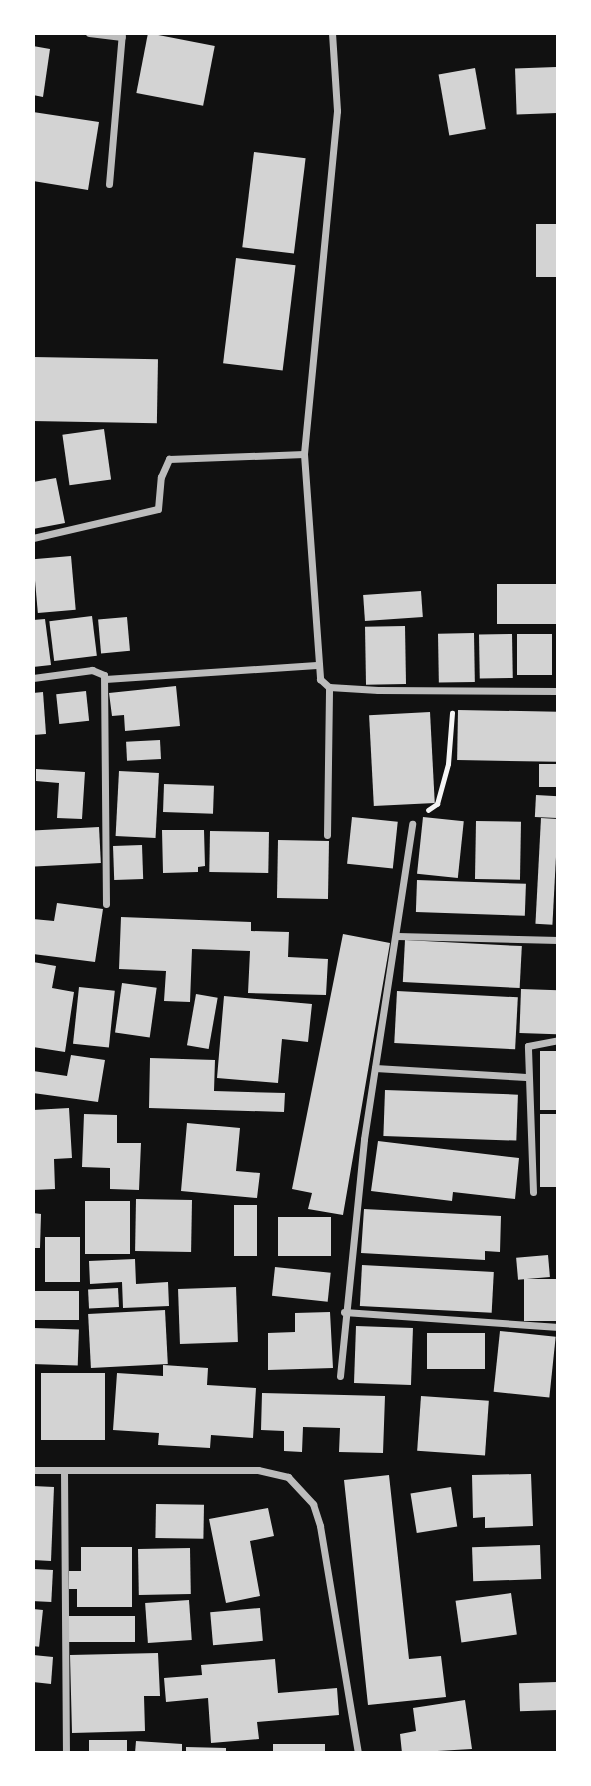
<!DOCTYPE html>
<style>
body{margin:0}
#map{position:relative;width:591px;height:1786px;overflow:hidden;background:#111;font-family:Quicksand,sans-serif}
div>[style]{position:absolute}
.building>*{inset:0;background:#d3d3d3;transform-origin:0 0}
.path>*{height:4.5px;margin:-2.25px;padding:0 2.25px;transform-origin:2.25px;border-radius:2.25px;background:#f5f5f5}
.minor>*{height:7px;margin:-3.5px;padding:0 3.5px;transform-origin:3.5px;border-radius:3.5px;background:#bcbcbc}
span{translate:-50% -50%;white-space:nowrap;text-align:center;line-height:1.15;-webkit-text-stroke:5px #fff;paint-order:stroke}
.frame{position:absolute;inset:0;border:35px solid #fff;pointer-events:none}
</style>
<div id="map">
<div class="building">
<div style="left:148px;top:33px;width:68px;height:61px;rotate:11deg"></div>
<div style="clip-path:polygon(33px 46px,50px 49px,43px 97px,33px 95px)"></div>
<div style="left:556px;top:67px;width:46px;height:41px;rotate:88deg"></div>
<div style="left:475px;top:68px;width:62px;height:37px;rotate:80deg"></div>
<div style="clip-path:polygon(33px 112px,99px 122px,88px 190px,33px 181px)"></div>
<div style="left:254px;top:152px;width:52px;height:96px;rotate:7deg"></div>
<div style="left:558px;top:224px;width:53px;height:22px;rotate:90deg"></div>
<div style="left:236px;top:258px;width:60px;height:106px;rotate:7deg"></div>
<div style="left:33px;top:357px;width:125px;height:64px;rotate:1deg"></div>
<div style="left:104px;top:429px;width:51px;height:42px;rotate:82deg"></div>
<div style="clip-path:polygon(56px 478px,65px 523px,33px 529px,33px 482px)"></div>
<div style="left:71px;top:556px;width:54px;height:38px;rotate:85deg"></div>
<div style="left:558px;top:584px;width:40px;height:61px;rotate:90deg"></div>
<div style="left:421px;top:591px;width:26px;height:58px;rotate:86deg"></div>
<div style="left:92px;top:616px;width:40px;height:43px;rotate:83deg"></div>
<div style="left:127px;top:617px;width:34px;height:29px;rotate:85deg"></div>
<div style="clip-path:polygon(45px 619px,51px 665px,33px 667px,33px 620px)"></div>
<div style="left:405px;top:626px;width:58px;height:40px;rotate:89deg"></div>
<div style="left:474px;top:633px;width:49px;height:36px;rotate:89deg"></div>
<div style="left:512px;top:634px;width:44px;height:33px;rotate:89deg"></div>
<div style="left:517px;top:634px;width:35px;height:41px"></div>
<div style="clip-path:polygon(176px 686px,180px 726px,125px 731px,124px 715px,112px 716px,109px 693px)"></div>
<div style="left:86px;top:691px;width:30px;height:30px;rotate:84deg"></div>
<div style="clip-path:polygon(43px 692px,46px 734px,33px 735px,33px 693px)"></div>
<div style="left:458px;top:710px;width:100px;height:50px;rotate:1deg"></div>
<div style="left:430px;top:712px;width:91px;height:61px;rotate:87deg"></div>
<div style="left:160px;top:740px;width:19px;height:34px;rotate:87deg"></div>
<div style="left:558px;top:764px;width:23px;height:19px;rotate:90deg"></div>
<div style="clip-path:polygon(36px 769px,85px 772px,82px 819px,57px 818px,59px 783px,36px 781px)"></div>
<div style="left:119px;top:771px;width:40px;height:65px;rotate:3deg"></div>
<div style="left:164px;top:784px;width:50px;height:28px;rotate:2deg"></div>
<div style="left:536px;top:795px;width:22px;height:22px;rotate:3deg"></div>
<div style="left:352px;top:817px;width:46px;height:47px;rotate:6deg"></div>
<div style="left:423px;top:817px;width:41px;height:57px;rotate:6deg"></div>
<div style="left:541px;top:818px;width:17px;height:106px;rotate:3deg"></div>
<div style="left:476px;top:821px;width:45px;height:58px;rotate:1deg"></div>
<div style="left:99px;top:827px;width:36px;height:66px;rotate:87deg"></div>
<div style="clip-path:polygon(162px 830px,204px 830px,205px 866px,198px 867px,198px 872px,163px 873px)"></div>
<div style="left:210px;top:831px;width:59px;height:41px;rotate:1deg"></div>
<div style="left:278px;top:840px;width:51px;height:58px;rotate:1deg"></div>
<div style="left:142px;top:845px;width:34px;height:29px;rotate:88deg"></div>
<div style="left:417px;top:880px;width:109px;height:32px;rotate:2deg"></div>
<div style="clip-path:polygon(57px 903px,103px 909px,95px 962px,33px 954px,33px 919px,54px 921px)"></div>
<div style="clip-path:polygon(121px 917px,251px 922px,251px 931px,289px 932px,288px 957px,328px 959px,326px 995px,248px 993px,250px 951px,192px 949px,190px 1002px,164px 1001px,166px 971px,119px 969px)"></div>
<div style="clip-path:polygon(343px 934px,390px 943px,343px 1215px,308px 1209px,312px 1193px,292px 1189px)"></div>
<div style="left:405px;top:940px;width:117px;height:42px;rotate:3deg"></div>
<div style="clip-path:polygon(33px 962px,56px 966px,52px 988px,74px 992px,65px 1052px,33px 1047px)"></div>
<div style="left:122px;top:983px;width:35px;height:50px;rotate:8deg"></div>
<div style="left:79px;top:987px;width:36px;height:57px;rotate:6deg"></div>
<div style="left:521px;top:989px;width:37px;height:44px;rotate:2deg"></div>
<div style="left:397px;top:991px;width:121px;height:52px;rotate:3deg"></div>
<div style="left:196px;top:994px;width:22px;height:52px;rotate:10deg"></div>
<div style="clip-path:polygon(224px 996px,312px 1004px,308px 1042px,282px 1039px,278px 1083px,217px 1078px)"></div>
<div style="left:540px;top:1051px;width:18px;height:59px"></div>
<div style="clip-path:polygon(71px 1055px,105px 1060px,98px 1102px,33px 1093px,33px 1071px,67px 1076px)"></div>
<div style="clip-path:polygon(150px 1058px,215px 1060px,214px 1091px,285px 1093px,284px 1112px,149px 1108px)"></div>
<div style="left:385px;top:1090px;width:133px;height:46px;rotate:2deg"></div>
<div style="clip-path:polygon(69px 1108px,72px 1158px,54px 1159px,55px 1189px,33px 1190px,33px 1110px)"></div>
<div style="clip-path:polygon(84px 1114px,117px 1115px,117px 1143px,141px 1143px,139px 1190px,110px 1189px,110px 1168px,82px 1167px)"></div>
<div style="left:540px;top:1114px;width:18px;height:73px"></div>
<div style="clip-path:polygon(187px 1123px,240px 1128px,236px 1171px,260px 1173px,257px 1198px,181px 1191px)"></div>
<div style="clip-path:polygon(378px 1141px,519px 1158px,515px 1199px,453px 1192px,452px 1201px,371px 1191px)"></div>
<div style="left:136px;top:1199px;width:56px;height:52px;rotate:1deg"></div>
<div style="left:85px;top:1201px;width:45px;height:53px"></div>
<div style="left:234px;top:1205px;width:23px;height:51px"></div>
<div style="clip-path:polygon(364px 1209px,501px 1216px,500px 1252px,485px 1251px,485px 1260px,361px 1253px)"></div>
<div style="clip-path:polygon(33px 1213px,41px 1214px,40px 1248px,33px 1248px)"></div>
<div style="left:278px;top:1217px;width:53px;height:39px"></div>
<div style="left:45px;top:1237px;width:35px;height:45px"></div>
<div style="left:548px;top:1255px;width:22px;height:32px;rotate:85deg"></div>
<div style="clip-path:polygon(135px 1259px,136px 1284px,168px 1282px,169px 1306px,123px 1308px,122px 1282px,90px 1284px,89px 1261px)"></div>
<div style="left:362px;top:1265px;width:132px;height:41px;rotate:3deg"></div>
<div style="left:275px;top:1267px;width:56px;height:29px;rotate:6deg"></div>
<div style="left:558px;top:1279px;width:42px;height:34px;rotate:90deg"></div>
<div style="left:236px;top:1287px;width:55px;height:58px;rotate:88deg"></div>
<div style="left:118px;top:1288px;width:19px;height:30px;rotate:87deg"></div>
<div style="left:79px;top:1291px;width:29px;height:46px;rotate:90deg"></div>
<div style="left:165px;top:1310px;width:54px;height:77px;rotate:87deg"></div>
<div style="clip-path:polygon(330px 1312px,333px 1368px,268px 1370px,268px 1333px,295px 1332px,295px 1313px)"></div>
<div style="left:356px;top:1326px;width:57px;height:57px;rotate:2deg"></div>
<div style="left:33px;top:1328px;width:46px;height:36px;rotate:2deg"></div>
<div style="left:500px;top:1331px;width:56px;height:61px;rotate:6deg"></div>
<div style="left:427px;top:1333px;width:58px;height:36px"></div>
<div style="clip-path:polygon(163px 1365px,208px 1368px,207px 1385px,256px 1388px,253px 1438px,211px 1435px,210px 1448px,158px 1445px,159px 1433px,113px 1430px,117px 1373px,163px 1376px)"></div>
<div style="left:41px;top:1373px;width:64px;height:67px"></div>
<div style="clip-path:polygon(262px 1393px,385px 1396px,383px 1453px,339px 1452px,340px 1428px,303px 1427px,302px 1452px,284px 1451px,284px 1431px,261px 1430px)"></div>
<div style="left:421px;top:1396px;width:68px;height:55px;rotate:4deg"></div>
<div style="clip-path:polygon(531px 1474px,533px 1526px,485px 1528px,485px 1517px,473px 1518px,472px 1475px)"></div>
<div style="clip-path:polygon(389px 1475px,409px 1659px,441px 1656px,446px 1697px,368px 1705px,344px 1480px)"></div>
<div style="clip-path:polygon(33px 1486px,54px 1487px,51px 1561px,33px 1560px)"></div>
<div style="left:451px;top:1487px;width:40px;height:41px;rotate:81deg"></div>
<div style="left:156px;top:1504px;width:48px;height:34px;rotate:1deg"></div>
<div style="clip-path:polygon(268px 1508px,274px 1536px,250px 1541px,260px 1596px,226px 1603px,209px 1519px)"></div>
<div style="left:540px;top:1545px;width:34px;height:68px;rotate:88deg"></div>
<div style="clip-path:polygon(81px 1547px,132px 1547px,132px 1607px,77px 1607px,77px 1589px,69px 1589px,69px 1571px,81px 1571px)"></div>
<div style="left:190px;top:1548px;width:46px;height:52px;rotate:89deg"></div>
<div style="left:33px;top:1569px;width:20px;height:32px;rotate:3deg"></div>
<div style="left:511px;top:1593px;width:42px;height:56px;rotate:82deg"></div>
<div style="left:189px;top:1600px;width:40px;height:44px;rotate:86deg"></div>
<div style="left:260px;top:1608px;width:33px;height:50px;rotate:85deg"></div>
<div style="left:33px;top:1609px;width:10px;height:37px;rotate:6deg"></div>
<div style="left:135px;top:1616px;width:26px;height:66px;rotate:90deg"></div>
<div style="clip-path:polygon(158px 1653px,160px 1696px,144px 1696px,145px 1731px,72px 1733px,70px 1655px)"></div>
<div style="clip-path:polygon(33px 1655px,53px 1657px,51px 1684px,33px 1682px)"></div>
<div style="clip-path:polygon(275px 1659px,278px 1693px,337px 1688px,339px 1715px,257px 1722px,259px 1739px,211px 1743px,208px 1698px,166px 1702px,164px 1678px,202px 1675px,201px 1665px)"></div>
<div style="left:557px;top:1682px;width:28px;height:38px;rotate:88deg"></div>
<div style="clip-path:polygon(465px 1700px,472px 1749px,402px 1753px,400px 1734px,416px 1731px,413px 1708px)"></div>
<div style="left:127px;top:1740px;width:13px;height:38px;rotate:90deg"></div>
<div style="clip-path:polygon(136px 1741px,182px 1744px,182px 1753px,135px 1753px)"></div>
<div style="left:273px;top:1744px;width:52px;height:9px"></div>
<div style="clip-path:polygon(186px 1747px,226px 1748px,226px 1753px,186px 1753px)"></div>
</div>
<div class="path">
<div style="left:428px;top:810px;width:11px;rotate:-34deg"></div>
<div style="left:437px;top:804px;width:41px;rotate:-74.6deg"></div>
<div style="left:448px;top:764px;width:51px;rotate:-85.5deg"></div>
</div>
<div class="minor">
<div style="left:89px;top:33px;width:33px;rotate:7deg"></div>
<div style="left:332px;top:33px;width:78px;rotate:86.3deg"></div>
<div style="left:337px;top:111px;width:345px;rotate:95.5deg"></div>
<div style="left:304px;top:454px;width:226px;rotate:85.9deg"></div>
<div style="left:320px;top:679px;width:12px;rotate:42deg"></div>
<div style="left:329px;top:687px;width:49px;rotate:3.5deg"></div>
<div style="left:378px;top:690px;width:180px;rotate:0.3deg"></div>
<div style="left:109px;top:184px;width:152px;rotate:-85.1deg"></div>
<div style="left:33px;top:538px;width:128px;rotate:-13.1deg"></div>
<div style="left:158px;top:509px;width:32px;rotate:-85deg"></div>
<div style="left:161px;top:477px;width:20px;rotate:-66deg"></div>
<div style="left:169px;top:459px;width:135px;rotate:-2.1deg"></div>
<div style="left:33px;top:678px;width:60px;rotate:-7.7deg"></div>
<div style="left:92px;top:670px;width:13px;rotate:23deg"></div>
<div style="left:104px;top:675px;width:229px;rotate:89.5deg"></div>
<div style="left:105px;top:679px;width:212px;rotate:-3.8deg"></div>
<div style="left:327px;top:835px;width:148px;rotate:-89.2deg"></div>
<div style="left:397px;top:936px;width:161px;rotate:1.4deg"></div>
<div style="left:375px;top:1068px;width:151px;rotate:3.4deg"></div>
<div style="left:533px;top:1192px;width:146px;rotate:-92deg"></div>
<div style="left:528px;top:1046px;width:31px;rotate:-11deg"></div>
<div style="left:344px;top:1312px;width:215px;rotate:4deg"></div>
<div style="left:340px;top:1376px;width:238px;rotate:-84.2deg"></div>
<div style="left:364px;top:1139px;width:319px;rotate:-81.3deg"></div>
<div style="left:33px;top:1470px;width:225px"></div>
<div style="left:258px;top:1470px;width:31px;rotate:13deg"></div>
<div style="left:288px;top:1477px;width:37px;rotate:47deg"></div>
<div style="left:313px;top:1504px;width:23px;rotate:72deg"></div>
<div style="left:320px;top:1526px;width:230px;rotate:80.5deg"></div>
<div style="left:64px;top:1470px;width:283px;rotate:89.6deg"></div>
</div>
<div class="frame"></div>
</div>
